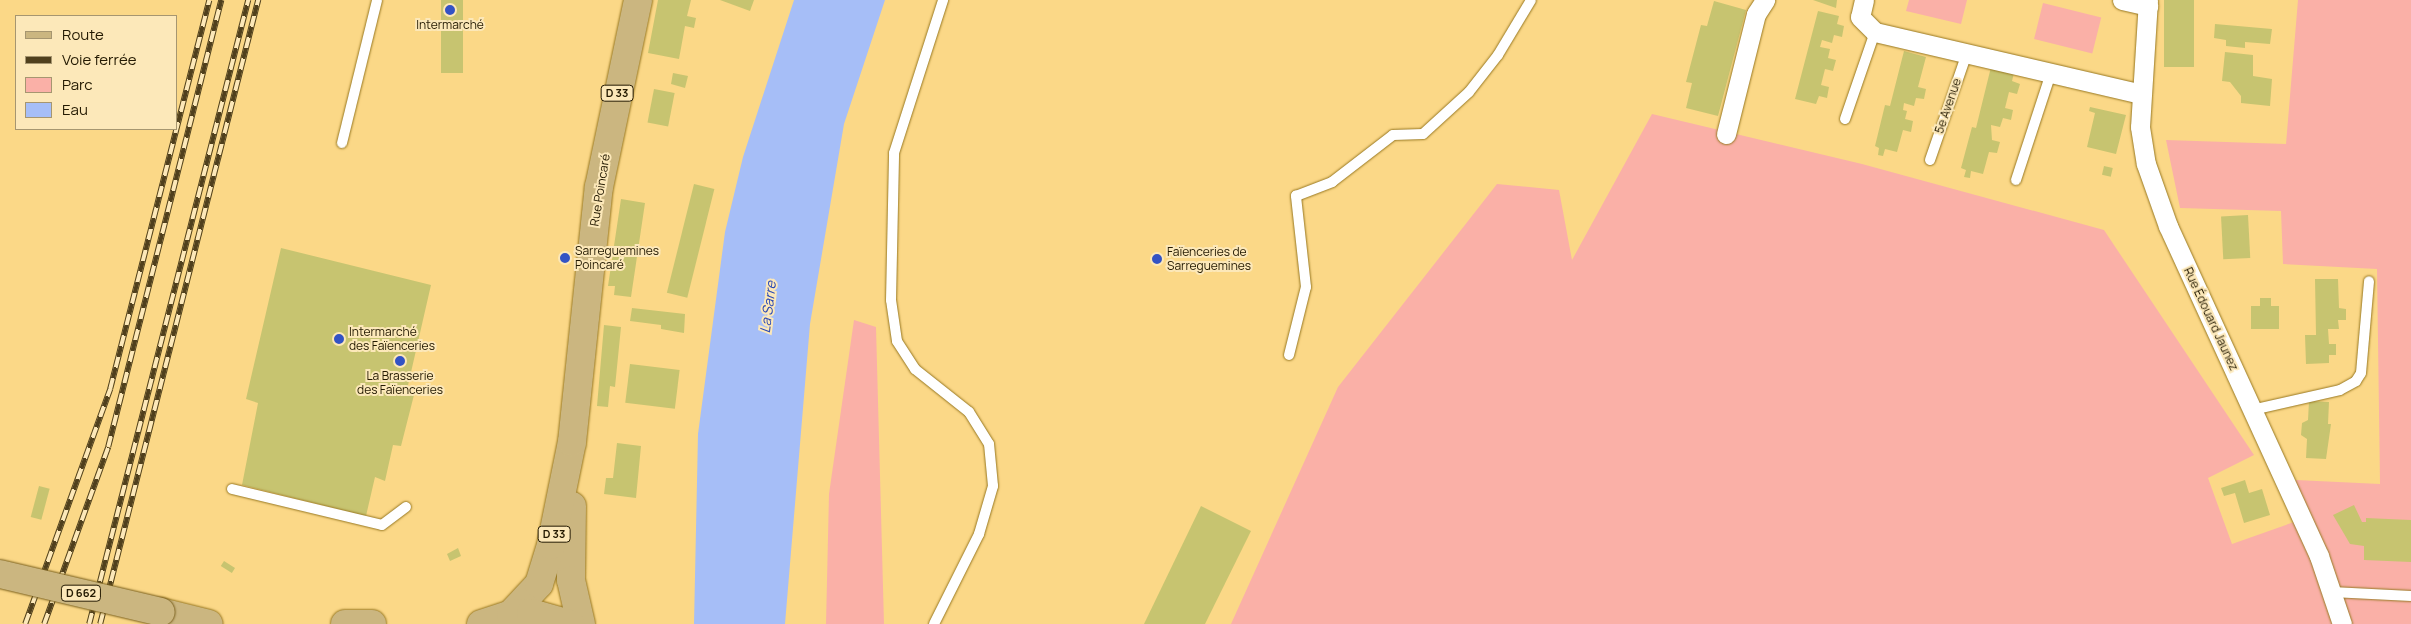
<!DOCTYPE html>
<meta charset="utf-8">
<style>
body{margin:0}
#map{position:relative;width:2411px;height:624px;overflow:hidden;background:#fbd887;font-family:Manrope,sans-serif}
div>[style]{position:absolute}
.green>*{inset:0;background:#fab0a7;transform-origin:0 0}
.water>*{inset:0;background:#a6bef7}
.building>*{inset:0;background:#c7c470;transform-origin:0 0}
.roads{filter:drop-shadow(0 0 1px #987822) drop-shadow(0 0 1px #987822)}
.lane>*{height:10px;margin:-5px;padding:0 5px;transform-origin:5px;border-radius:5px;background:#fff}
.street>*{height:19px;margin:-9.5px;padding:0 9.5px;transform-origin:9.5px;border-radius:9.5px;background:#fff}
.primary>*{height:28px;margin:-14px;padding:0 14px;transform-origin:14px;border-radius:14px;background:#cbb680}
.rail>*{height:5.5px;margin-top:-2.75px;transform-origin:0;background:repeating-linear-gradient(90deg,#fce8b9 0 11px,#50401d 0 22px);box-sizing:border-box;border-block:1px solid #50401d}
.bridges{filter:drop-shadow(0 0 1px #7a601d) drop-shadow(0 0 1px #7a601d)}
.primary-bridge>*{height:28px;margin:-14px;padding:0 14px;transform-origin:14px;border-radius:14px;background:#cbb680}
.dots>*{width:14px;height:14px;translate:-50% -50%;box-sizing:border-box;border:2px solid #fce8b9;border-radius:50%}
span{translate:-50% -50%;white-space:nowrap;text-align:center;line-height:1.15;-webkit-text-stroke:4px #fce8b9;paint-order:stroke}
.shield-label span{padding:1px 4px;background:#fce8b9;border:1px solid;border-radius:4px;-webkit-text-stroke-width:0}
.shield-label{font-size:11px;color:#241a02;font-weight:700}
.poi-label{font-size:12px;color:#241a02}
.left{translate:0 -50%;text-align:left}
.street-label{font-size:12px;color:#241a02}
.water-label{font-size:14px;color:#2a48b3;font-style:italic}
.legend{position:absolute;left:15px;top:15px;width:162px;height:115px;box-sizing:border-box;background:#fce8b9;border:1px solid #a69670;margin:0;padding:6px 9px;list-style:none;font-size:15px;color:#241a02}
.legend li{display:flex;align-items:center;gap:10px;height:25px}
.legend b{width:25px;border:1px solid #a69670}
</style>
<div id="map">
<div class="green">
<div style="clip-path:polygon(1909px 0,1967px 0,1961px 24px,1906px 11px)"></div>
<div style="clip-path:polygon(2298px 0,2411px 0,2411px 624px,1231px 624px,1338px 387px,1497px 184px,1559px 190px,1572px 260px,1652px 114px,1862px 164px,2104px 230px,2254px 455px,2208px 478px,2232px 544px,2294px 522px,2296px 480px,2380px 484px,2377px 269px,2283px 264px,2281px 211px,2180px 208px,2166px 140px,2286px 144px)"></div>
<div style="left:2043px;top:3px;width:60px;height:37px;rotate:14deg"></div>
<div style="clip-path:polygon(854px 320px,876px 327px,884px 624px,826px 624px,829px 494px)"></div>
</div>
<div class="water">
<div style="clip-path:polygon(794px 0,885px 0,844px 124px,810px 324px,785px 624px,694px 624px,698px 434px,725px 232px,743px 157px)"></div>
</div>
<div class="building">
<div style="left:441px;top:0;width:22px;height:73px"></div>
<div style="clip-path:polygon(658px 0,691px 0,687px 16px,696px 18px,694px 28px,685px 26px,679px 59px,648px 53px)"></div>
<div style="clip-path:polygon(720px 0,754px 0,750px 11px)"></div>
<div style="clip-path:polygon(1813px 0,1837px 0,1836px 8px)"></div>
<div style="left:2164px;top:0;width:30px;height:67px"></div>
<div style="clip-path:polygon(1714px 1px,1746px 10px,1718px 116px,1686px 108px,1692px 83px,1686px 82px,1701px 25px,1707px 26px)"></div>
<div style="clip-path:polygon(1818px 11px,1839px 16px,1837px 24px,1844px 26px,1842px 37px,1834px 35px,1832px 43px,1822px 40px,1820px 47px,1830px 49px,1828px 58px,1836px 60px,1833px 71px,1825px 69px,1821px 85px,1829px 87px,1827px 98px,1819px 96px,1816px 104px,1795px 99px)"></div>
<div style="clip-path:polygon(2215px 24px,2272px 29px,2270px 44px,2245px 42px,2245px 48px,2226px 46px,2226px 40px,2214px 38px)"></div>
<div style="clip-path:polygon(1904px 51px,1926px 57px,1918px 87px,1926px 89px,1924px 99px,1916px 98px,1914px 106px,1904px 103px,1903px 110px,1907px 111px,1905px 119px,1913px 121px,1911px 132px,1903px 130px,1897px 152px,1885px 149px,1883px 156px,1878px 155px,1879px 148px,1875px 146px,1885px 105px,1890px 106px)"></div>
<div style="clip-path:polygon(2225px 52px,2253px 55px,2253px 76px,2272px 79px,2270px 106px,2241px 103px,2241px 96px,2230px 82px,2222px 81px)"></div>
<div style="clip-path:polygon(1991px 67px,2014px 73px,2012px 81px,2020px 84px,2017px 94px,2009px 92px,2005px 108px,2013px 110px,2011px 120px,2003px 118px,2000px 127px,1991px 125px,1992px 140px,2000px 142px,1997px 153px,1989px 152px,1983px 174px,1971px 171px,1970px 178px,1964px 177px,1966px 170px,1961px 168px,1972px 127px,1976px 128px)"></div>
<div style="clip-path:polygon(673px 73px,688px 76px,685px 88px,671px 84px)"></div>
<div style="left:654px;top:89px;width:21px;height:34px;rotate:11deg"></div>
<div style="clip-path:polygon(2090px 107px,2126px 115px,2116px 154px,2087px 147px,2095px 113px,2089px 111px)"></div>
<div style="left:2104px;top:166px;width:9px;height:9px;rotate:13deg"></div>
<div style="left:694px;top:184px;width:21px;height:112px;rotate:14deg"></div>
<div style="clip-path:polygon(621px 199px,645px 203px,631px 297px,614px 295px,615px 286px,608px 286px)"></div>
<div style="left:2248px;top:215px;width:43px;height:27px;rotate:87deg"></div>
<div style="clip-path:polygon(281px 248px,431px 285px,406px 394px,414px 395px,401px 446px,393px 445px,385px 481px,375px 477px,366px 516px,242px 485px,258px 403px,246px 399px)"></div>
<div style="clip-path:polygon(2315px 279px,2338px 279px,2339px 308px,2346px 309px,2346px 320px,2338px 320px,2339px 329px,2328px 329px,2329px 344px,2336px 344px,2336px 355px,2329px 355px,2329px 363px,2306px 364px,2305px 335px,2316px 335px)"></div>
<div style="clip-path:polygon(2260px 298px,2271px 298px,2271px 306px,2279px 306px,2279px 329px,2251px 329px,2251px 306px,2260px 306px)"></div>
<div style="clip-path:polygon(632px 308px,685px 314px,684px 333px,661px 329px,661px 325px,630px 321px)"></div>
<div style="clip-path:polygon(604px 325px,621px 327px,615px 387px,610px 386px,608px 407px,597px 406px)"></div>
<div style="left:630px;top:364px;width:50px;height:39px;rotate:7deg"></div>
<div style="clip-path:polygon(2309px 401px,2329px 402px,2328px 424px,2331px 424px,2326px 459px,2306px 458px,2307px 439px,2301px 435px,2302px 423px,2308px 420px)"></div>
<div style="clip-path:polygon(617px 443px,641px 446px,636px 498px,604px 494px,606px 478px,613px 478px)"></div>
<div style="clip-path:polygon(2245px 480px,2249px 493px,2262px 489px,2270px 515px,2244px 523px,2235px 493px,2224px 496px,2221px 488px)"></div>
<div style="left:39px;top:486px;width:11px;height:32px;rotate:15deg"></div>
<div style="clip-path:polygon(2354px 505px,2362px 522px,2366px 522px,2366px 518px,2411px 520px,2411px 562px,2364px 560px,2364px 546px,2350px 544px,2333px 515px)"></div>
<div style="clip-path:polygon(1201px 506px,1251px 531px,1205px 624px,1144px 624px)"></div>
<div style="clip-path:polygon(458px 548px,461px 556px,450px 561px,447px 554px)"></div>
<div style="left:224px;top:561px;width:13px;height:6px;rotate:32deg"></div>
</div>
<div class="roads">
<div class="lane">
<div style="left:1845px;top:119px;width:92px;rotate:-71deg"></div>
<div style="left:342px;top:143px;width:147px;rotate:-76.2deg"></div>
<div style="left:1930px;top:160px;width:113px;rotate:-70.9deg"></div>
<div style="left:2016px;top:180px;width:113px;rotate:-71.9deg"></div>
<div style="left:1289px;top:355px;width:70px;rotate:-76deg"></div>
<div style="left:1306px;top:287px;width:92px;rotate:-96.3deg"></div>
<div style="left:1296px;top:196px;width:39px;rotate:-21deg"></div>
<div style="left:1332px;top:182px;width:77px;rotate:-37.6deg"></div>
<div style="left:1393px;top:135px;width:30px;rotate:-2deg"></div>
<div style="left:1423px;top:134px;width:62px;rotate:-42.4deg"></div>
<div style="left:1469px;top:92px;width:47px;rotate:-51.9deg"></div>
<div style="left:1498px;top:55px;width:64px;rotate:-59deg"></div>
<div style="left:2252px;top:410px;width:90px;rotate:-12.8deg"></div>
<div style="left:2340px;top:390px;width:18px;rotate:-29deg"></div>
<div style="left:2356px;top:381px;width:9px;rotate:-58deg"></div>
<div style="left:2361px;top:373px;width:92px;rotate:-85deg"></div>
<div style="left:232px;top:489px;width:154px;rotate:13.5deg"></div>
<div style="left:382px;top:525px;width:30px;rotate:-37deg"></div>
<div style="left:2332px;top:592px;width:79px;rotate:2.9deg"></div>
<div style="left:934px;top:624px;width:101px;rotate:-63.4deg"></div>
<div style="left:979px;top:534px;width:50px;rotate:-73.7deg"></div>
<div style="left:993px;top:486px;width:42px;rotate:-95.4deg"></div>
<div style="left:989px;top:444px;width:38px;rotate:-122deg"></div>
<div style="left:969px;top:412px;width:69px;rotate:-141.5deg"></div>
<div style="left:915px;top:369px;width:33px;rotate:-123deg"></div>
<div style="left:897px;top:341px;width:41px;rotate:-98.3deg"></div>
<div style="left:891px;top:300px;width:147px;rotate:-88.8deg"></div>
<div style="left:894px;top:153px;width:161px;rotate:-72.2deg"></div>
</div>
<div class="street">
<div style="left:1864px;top:0;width:17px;rotate:103deg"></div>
<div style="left:1860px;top:17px;width:21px;rotate:45deg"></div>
<div style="left:1875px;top:32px;width:273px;rotate:13.1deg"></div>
<div style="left:2122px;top:0;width:27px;rotate:13deg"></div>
<div style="left:2148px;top:0;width:127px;rotate:93.6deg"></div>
<div style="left:2140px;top:127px;width:37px;rotate:81deg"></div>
<div style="left:2146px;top:164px;width:66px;rotate:70.5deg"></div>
<div style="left:2168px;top:226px;width:363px;rotate:65.4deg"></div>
<div style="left:2319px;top:556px;width:72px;rotate:71.3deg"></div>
<div style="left:1726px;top:134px;width:124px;rotate:-76deg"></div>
<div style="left:1756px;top:14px;width:17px;rotate:-57deg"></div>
</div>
<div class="primary">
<div style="left:572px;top:506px;width:74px;rotate:90.8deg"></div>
<div style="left:571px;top:580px;width:45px;rotate:77.2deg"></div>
<div style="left:161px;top:612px;width:49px;rotate:14deg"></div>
<div style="left:511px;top:614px;width:41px;rotate:-47deg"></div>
<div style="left:539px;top:584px;width:41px;rotate:-72.9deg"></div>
<div style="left:551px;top:545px;width:105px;rotate:-78.5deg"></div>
<div style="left:572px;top:442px;width:256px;rotate:-84deg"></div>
<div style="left:599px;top:187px;width:191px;rotate:-78.2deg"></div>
<div style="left:345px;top:624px;width:27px"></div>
<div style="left:481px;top:624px;width:32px;rotate:-18deg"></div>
<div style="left:511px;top:614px;width:20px;rotate:-3deg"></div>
<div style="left:531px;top:613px;width:41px;rotate:15.8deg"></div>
</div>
</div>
<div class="rail">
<div style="left:25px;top:624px;width:250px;rotate:-70.1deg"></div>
<div style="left:110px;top:389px;width:401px;rotate:-75.7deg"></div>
<div style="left:44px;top:624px;width:188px;rotate:-70.1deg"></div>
<div style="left:108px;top:447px;width:461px;rotate:-75.8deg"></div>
<div style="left:89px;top:624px;width:644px;rotate:-75.7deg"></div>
<div style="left:100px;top:624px;width:644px;rotate:-75.79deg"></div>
</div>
<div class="bridges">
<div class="primary-bridge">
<div style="left:0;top:574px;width:165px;rotate:13.3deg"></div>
</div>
</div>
<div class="dots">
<div style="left:450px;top:10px;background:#3353c4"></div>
<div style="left:565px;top:258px;background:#3353c4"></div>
<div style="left:1157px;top:259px;background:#3353c4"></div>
<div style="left:339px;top:339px;background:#3353c4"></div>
<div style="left:400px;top:361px;background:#3353c4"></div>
</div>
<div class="shield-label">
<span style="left:617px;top:93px">D 33</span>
<span style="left:554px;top:534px">D 33</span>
<span style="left:81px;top:593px">D 662</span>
</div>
<div class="poi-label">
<span style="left:450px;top:25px">Intermarché</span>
<span class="left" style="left:575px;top:258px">Sarreguemines<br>Poincaré</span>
<span class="left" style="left:1167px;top:259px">Faïenceries de<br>Sarreguemines</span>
<span class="left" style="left:349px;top:339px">Intermarché<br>des Faïenceries</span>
<span style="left:400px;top:383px">La Brasserie<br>des Faïenceries</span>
</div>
<div class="street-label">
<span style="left:1948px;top:106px;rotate:-71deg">5e Avenue</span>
<span style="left:600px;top:190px;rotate:-81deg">Rue Poincaré</span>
<span style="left:2211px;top:319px;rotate:65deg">Rue Édouard Jaunez</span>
</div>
<div class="water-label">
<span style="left:768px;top:307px;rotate:-83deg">La Sarre</span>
</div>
<ul class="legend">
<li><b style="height:6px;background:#cbb680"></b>Route</li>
<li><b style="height:6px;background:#50401d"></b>Voie ferrée</li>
<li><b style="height:14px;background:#fab0a7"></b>Parc</li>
<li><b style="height:14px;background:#a6bef7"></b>Eau</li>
</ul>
</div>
